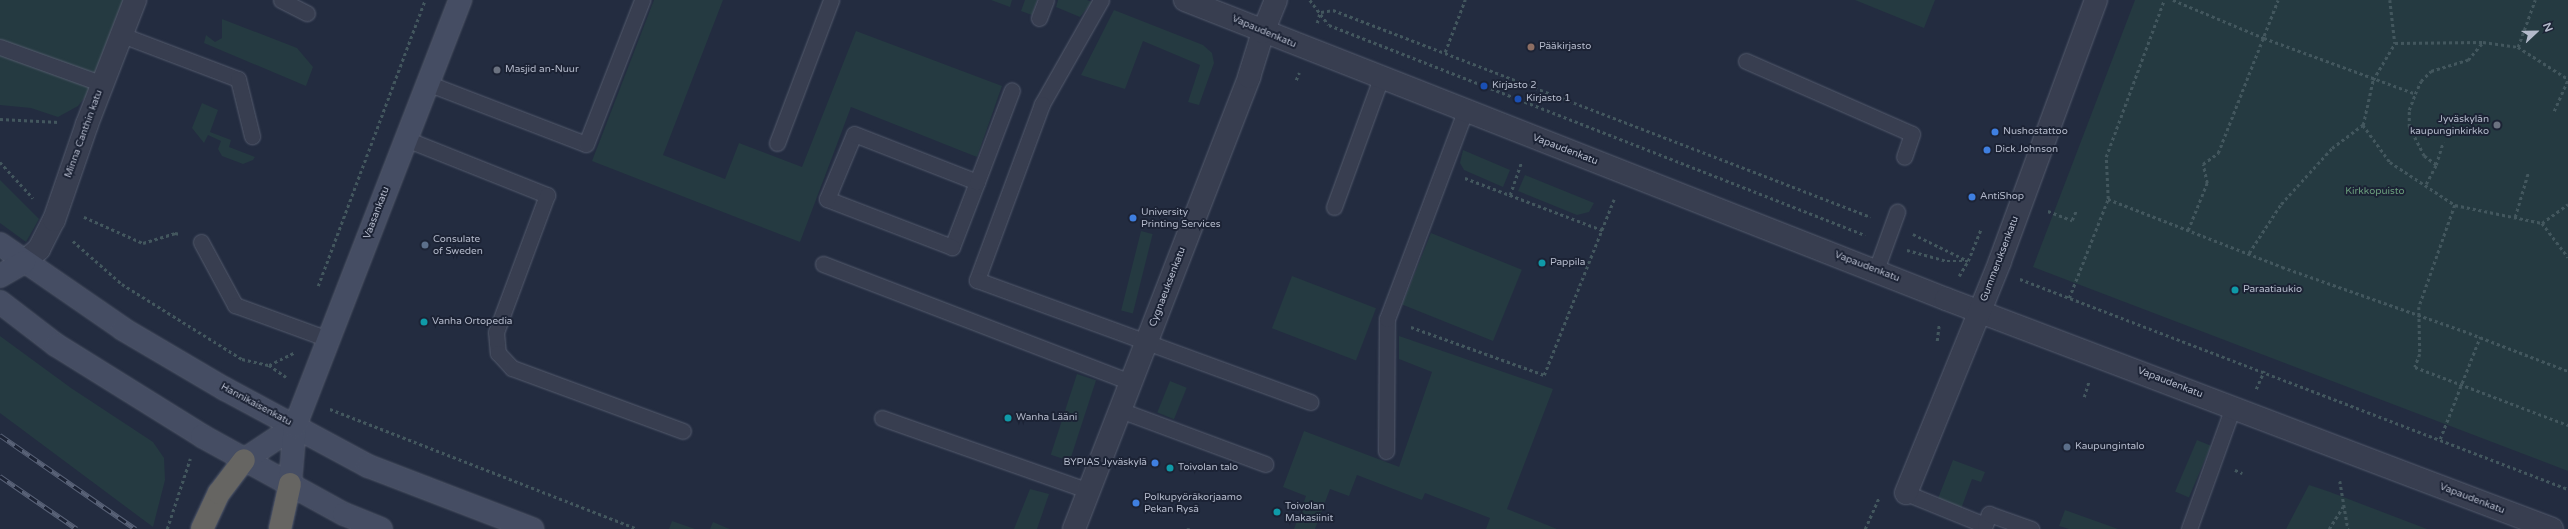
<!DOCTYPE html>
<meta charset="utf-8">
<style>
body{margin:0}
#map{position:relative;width:2568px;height:529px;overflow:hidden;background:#232c40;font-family:"Varela Round",sans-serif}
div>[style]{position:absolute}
.green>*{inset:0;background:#253a41;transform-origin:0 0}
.path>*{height:2.5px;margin-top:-1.25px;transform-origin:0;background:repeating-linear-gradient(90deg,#43575e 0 3px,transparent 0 6px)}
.roads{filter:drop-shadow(0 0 1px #555c6e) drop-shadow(0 0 1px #555c6e)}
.service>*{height:15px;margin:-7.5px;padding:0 7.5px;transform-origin:7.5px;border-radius:7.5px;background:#383e50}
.minor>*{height:22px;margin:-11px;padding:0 11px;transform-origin:11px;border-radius:11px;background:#383e50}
.secondary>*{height:22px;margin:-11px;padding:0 11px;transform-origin:11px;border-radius:11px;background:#454d63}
.trunk>*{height:22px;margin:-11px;padding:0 11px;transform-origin:11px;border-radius:11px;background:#666562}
.rail>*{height:4.5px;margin-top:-2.25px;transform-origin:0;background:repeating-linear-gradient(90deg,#1c2335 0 9px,#596277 0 18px);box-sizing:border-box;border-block:1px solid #596277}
.dots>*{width:11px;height:11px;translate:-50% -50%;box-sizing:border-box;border:2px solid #1c2335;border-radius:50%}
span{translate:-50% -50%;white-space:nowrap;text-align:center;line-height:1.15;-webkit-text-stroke:4px #1c2335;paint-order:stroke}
.street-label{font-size:10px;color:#b4bacb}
.poi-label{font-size:10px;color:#b4bacb}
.left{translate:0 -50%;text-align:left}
.right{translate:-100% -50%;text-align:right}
.park-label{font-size:10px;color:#6a9d7c}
.north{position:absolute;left:2516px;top:12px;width:40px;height:40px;-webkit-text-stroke:3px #1c2335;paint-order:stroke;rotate:68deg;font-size:11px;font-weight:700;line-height:16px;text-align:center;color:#b4bacb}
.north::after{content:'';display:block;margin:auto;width:14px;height:18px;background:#b4bacb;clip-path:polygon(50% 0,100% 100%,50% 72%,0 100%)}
</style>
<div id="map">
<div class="green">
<div style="clip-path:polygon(0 0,123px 0,86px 96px,78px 106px,58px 117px,31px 108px,0 105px)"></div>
<div style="clip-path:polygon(654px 0,723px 0,663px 155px,725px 179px,739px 143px,802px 167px,856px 31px,1002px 86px,977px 157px,851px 107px,800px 242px,592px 161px)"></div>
<div style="clip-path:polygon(991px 0,1012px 0,1010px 7px)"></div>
<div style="clip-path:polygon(1025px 0,1037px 0,1032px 15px,1021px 11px)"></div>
<div style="clip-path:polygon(1058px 0,1087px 0,1092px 2px,1080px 17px,1056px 7px)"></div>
<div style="clip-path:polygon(1855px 0,1935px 0,1924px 28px)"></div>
<div style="clip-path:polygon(2135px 0,2568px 0,2568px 471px,2033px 267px)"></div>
<div style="clip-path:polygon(1114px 10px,1203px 45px,1212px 53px,1214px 63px,1199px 105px,1188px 102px,1200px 65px,1143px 41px,1125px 89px,1081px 75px)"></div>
<div style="clip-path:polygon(222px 19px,297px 48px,313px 67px,306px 86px,204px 43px,206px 35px,215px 42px,222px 38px)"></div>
<div style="clip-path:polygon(202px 103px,218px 110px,210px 132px,231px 140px,229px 147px,255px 157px,253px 160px,243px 164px,222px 156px,218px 149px,221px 141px,208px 135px,204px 143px,192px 128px)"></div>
<div style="clip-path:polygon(1463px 150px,1510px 170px,1503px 187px,1464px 170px,1460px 163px)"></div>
<div style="clip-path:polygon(1525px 175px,1594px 203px,1589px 212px,1577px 215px,1518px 191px)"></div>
<div style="clip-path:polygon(0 180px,39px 219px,26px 242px,0 223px)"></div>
<div style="left:1141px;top:231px;width:12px;height:82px;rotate:14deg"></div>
<div style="left:1431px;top:233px;width:98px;height:77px;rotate:22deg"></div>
<div style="left:1292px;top:276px;width:90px;height:56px;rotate:21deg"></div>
<div style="clip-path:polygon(0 336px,71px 388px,153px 442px,164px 458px,165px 480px,153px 527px,0 413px)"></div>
<div style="clip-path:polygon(1399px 336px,1553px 389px,1507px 509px,1557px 529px,1486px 529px,1490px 518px,1425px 493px,1422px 500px,1357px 475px,1349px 496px,1330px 489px,1315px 529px,1294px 529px,1306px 496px,1283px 487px,1304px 431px,1418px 474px,1399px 467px,1432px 372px,1399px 359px)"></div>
<div style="left:1077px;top:374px;width:20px;height:85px;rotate:18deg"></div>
<div style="left:1170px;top:381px;width:18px;height:34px;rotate:22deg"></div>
<div style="left:2197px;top:440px;width:15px;height:56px;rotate:23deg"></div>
<div style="clip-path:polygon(1953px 460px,1985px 472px,1981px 482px,1972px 479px,1961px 509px,1935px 506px)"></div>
<div style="clip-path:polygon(2309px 485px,2330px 492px,2427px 529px,2286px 529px)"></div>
<div style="clip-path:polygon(1030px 489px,1049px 494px,1037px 529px,1014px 529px)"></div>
<div style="clip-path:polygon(2065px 510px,2118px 529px,2069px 529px,2059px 526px)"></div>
<div style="clip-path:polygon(672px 521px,695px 529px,669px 529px)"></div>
<div style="clip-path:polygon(713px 522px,727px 528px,730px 529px,710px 529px)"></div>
</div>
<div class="path">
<div style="left:1310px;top:0;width:31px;rotate:53deg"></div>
<div style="left:1329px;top:25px;width:576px;rotate:21.39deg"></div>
<div style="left:2173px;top:0;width:99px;rotate:22.7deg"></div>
<div style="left:2264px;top:38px;width:162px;rotate:20.2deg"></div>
<div style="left:2390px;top:0;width:43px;rotate:83.4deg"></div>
<div style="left:1321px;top:12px;width:12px;rotate:-9deg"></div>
<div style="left:1333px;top:10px;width:576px;rotate:21.04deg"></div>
<div style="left:1317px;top:23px;width:11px;rotate:-75deg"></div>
<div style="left:2518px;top:47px;width:50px;rotate:-70.1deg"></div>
<div style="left:1445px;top:52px;width:56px;rotate:-69deg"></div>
<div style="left:1296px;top:80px;width:8px;rotate:-67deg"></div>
<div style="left:2554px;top:111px;width:35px;rotate:-66deg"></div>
<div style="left:0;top:119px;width:59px;rotate:2.9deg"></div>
<div style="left:2363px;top:125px;width:46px;rotate:53.9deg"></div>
<div style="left:2390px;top:162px;width:78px;rotate:33.5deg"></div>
<div style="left:2455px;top:205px;width:89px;rotate:11.7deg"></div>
<div style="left:2542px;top:223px;width:32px;rotate:-36deg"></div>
<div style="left:0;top:162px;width:49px;rotate:47.5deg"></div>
<div style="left:2436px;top:165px;width:15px;rotate:-143deg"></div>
<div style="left:2424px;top:156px;width:33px;rotate:-117deg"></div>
<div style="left:2409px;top:127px;width:17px;rotate:-90deg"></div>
<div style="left:2409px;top:110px;width:17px;rotate:-69deg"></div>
<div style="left:2415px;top:94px;width:14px;rotate:-65deg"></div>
<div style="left:2421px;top:81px;width:14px;rotate:-45deg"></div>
<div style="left:2431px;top:71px;width:39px;rotate:-17deg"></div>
<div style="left:2468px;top:60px;width:23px;rotate:-50deg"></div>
<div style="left:1465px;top:178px;width:147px;rotate:20.8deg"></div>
<div style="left:2426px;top:184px;width:21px;rotate:-62deg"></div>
<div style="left:2436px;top:165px;width:24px;rotate:-73deg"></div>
<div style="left:1510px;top:195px;width:34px;rotate:-71deg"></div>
<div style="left:2108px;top:199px;width:187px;rotate:21.3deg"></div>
<div style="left:2282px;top:267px;width:198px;rotate:19.4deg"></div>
<div style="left:2469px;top:333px;width:106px;rotate:21deg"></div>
<div style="left:2455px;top:205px;width:108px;rotate:109.4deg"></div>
<div style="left:2419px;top:307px;width:47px;rotate:88.8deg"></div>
<div style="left:2420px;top:354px;width:14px;rotate:111deg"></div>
<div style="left:2415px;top:367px;width:164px;rotate:20.8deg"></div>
<div style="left:2048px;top:211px;width:26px;rotate:21deg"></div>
<div style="left:2072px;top:220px;width:10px;rotate:-66deg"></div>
<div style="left:84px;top:217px;width:64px;rotate:23.8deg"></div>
<div style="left:143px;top:243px;width:34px;rotate:-17deg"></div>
<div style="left:175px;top:233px;width:5px;rotate:11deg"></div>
<div style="left:2515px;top:217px;width:46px;rotate:-73.5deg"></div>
<div style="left:2542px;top:223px;width:43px;rotate:52.6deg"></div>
<div style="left:2188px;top:230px;width:51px;rotate:-68deg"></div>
<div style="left:2207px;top:183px;width:19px;rotate:-102deg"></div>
<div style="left:2203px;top:164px;width:19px;rotate:-36deg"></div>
<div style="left:2218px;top:153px;width:164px;rotate:-68.6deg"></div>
<div style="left:1913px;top:234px;width:61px;rotate:26.1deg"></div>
<div style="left:1968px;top:261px;width:35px;rotate:-68deg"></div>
<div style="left:73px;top:241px;width:65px;rotate:41.3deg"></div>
<div style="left:122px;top:284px;width:142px;rotate:32deg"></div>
<div style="left:242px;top:359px;width:28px;rotate:13deg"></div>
<div style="left:269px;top:365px;width:21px;rotate:35deg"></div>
<div style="left:1907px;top:250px;width:41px;rotate:15.4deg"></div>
<div style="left:1947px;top:261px;width:24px"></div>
<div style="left:2249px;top:253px;width:59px;rotate:-56.9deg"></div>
<div style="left:2281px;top:204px;width:76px;rotate:-47.7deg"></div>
<div style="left:2332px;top:148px;width:39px;rotate:-37deg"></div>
<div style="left:2363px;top:125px;width:46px;rotate:-77.5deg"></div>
<div style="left:2373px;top:80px;width:43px;rotate:-59.3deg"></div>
<div style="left:2395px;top:43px;width:88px;rotate:-0.7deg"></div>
<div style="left:2483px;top:42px;width:35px;rotate:8deg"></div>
<div style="left:2518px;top:47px;width:59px;rotate:32.6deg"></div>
<div style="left:1959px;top:276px;width:17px;rotate:-59deg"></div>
<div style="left:2020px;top:279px;width:587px;rotate:20.97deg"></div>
<div style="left:318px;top:286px;width:305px;rotate:-69.5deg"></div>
<div style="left:2069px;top:298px;width:106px;rotate:-68.5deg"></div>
<div style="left:2108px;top:199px;width:42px;rotate:-92.7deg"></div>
<div style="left:2106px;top:157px;width:167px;rotate:-69.7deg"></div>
<div style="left:1411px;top:327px;width:141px;rotate:19.8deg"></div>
<div style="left:1544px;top:375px;width:189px;rotate:-68.3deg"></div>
<div style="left:1937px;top:341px;width:17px;rotate:-83deg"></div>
<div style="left:269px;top:365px;width:28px;rotate:-26deg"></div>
<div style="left:2256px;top:389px;width:20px;rotate:-66deg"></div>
<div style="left:2084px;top:397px;width:17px;rotate:-73deg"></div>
<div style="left:330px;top:409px;width:330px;rotate:21.3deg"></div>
<div style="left:2440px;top:439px;width:110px;rotate:-68.6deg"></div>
<div style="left:2235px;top:470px;width:8px;rotate:23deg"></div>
<div style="left:2340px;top:481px;width:49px;rotate:80.5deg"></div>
<div style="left:167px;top:529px;width:74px;rotate:-71.8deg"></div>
<div style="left:1188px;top:529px;width:1px;rotate:-90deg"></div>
<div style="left:1865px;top:529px;width:35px;rotate:-66deg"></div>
<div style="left:2329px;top:529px;width:26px;rotate:-58deg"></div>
</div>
<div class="roads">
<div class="service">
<div style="left:281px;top:0;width:29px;rotate:27deg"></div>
<div style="left:1101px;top:0;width:120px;rotate:119.6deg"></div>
<div style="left:1042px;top:104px;width:188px;rotate:110.3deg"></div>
<div style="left:977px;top:280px;width:355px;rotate:20.1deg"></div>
<div style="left:1039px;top:18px;width:19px;rotate:-69deg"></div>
<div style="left:122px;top:35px;width:124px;rotate:20.8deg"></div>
<div style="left:238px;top:79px;width:59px;rotate:76.2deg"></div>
<div style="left:0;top:47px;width:109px;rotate:19.8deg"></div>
<div style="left:1746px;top:61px;width:181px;rotate:23.7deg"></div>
<div style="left:1912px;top:134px;width:24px;rotate:109deg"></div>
<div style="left:427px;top:83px;width:170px;rotate:21deg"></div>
<div style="left:586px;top:144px;width:155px;rotate:-68.7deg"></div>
<div style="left:406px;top:139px;width:152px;rotate:21.7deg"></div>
<div style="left:547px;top:195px;width:146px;rotate:110.4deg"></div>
<div style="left:496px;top:332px;width:21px;rotate:85deg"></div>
<div style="left:498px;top:353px;width:21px;rotate:47deg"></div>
<div style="left:512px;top:368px;width:182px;rotate:20.2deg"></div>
<div style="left:777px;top:143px;width:153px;rotate:-69.3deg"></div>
<div style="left:977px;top:182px;width:70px;rotate:111deg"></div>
<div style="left:952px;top:247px;width:134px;rotate:-159deg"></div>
<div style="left:827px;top:199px;width:70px;rotate:-67.4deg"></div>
<div style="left:854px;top:134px;width:132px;rotate:21.3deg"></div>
<div style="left:977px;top:182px;width:98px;rotate:-69.2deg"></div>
<div style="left:1334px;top:207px;width:137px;rotate:-70deg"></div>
<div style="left:201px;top:242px;width:72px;rotate:61.6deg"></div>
<div style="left:235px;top:305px;width:99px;rotate:20.1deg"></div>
<div style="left:823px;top:264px;width:330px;rotate:21deg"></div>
<div style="left:1876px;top:270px;width:62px;rotate:-70.1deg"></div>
<div style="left:1120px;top:410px;width:155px;rotate:20.4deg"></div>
<div style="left:882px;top:418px;width:219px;rotate:19.4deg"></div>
<div style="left:1386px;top:451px;width:132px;rotate:-89.6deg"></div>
<div style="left:1387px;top:319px;width:222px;rotate:-69.4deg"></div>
<div style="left:1906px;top:493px;width:85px;rotate:22.1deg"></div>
<div style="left:1985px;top:525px;width:12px;rotate:-70deg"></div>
<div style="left:1989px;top:514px;width:45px;rotate:19.7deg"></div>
<div style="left:2189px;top:529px;width:130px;rotate:-70.2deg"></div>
</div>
<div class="minor">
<div style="left:1185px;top:0;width:818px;rotate:21.45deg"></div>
<div style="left:1946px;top:299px;width:648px;rotate:20.78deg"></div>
<div style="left:24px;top:262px;width:20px;rotate:-41deg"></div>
<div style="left:39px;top:249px;width:33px;rotate:-63deg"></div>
<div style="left:54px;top:220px;width:102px;rotate:-71deg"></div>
<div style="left:87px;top:124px;width:133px;rotate:-68.8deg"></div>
<div style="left:1906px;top:493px;width:250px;rotate:-67.9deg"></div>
<div style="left:2000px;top:261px;width:278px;rotate:-69.8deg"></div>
<div style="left:1074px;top:529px;width:485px;rotate:-68.8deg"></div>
<div style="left:1249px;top:77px;width:47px;rotate:-72.7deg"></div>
<div style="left:1263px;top:32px;width:35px;rotate:-68deg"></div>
</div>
<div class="secondary">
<div style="left:0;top:244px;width:150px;rotate:34.6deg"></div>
<div style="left:123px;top:329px;width:118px;rotate:30.5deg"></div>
<div style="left:225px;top:389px;width:162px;rotate:28.3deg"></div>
<div style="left:368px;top:466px;width:176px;rotate:21deg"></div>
<div style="left:0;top:276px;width:28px;rotate:-30deg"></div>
<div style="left:0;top:302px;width:71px;rotate:37.5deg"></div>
<div style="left:56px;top:345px;width:172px;rotate:31.9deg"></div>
<div style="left:202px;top:436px;width:162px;rotate:28.8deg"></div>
<div style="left:344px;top:514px;width:40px;rotate:22deg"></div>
<div style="left:244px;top:460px;width:61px;rotate:-33.7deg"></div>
<div style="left:290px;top:484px;width:58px;rotate:-85.1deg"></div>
<div style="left:295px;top:426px;width:457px;rotate:-68.8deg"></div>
</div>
<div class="trunk">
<div style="left:202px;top:529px;width:40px;rotate:-65deg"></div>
<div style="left:219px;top:493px;width:41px;rotate:-52.9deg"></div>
<div style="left:280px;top:529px;width:46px;rotate:-77.5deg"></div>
</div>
</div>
<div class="rail">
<div style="left:0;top:435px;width:165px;rotate:34.7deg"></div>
<div style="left:0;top:476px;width:93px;rotate:34.5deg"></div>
</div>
<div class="dots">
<div style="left:1531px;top:47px;background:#8d6e63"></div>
<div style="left:497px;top:70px;background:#6b7280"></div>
<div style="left:1484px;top:86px;background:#1a4fb4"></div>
<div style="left:1518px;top:99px;background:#1a4fb4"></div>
<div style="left:2497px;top:125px;background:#6b7280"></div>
<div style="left:1995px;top:132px;background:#3f7fe0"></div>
<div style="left:1987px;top:150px;background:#3f7fe0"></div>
<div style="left:1972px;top:197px;background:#3f7fe0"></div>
<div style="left:1133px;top:218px;background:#3f7fe0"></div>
<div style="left:425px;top:245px;background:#5c6f8a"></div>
<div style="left:1542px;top:263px;background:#0f9aa8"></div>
<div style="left:2235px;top:290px;background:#0f9aa8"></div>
<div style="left:424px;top:322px;background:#0f9aa8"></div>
<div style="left:1008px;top:418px;background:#0f9aa8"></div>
<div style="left:2067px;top:447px;background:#5c6f8a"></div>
<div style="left:1155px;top:463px;background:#3f7fe0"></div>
<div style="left:1170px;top:468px;background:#0f9aa8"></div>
<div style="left:1136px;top:503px;background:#3f7fe0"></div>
<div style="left:1277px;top:512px;background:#0f9aa8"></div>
</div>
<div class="street-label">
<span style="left:1264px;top:32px;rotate:23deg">Vapaudenkatu</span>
<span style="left:84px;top:134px;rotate:-70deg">Minna Canthin katu</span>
<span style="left:1565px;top:150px;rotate:21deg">Vapaudenkatu</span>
<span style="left:377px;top:213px;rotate:-69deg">Vaasankatu</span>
<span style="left:2000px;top:259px;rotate:-69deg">Gummeruksenkatu</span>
<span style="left:1867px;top:267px;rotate:21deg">Vapaudenkatu</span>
<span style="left:1168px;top:287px;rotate:-69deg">Cygnaeuksenkatu</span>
<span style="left:2170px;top:383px;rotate:21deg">Vapaudenkatu</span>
<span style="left:256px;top:405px;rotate:28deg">Hannikaisenkatu</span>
<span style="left:2472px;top:499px;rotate:21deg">Vapaudenkatu</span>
</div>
<div class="poi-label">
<span class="left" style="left:1539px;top:47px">Pääkirjasto</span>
<span class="left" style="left:505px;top:70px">Masjid an-Nuur</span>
<span class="left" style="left:1492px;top:86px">Kirjasto 2</span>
<span class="left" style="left:1526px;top:99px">Kirjasto 1</span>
<span class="right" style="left:2489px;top:125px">Jyväskylän<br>kaupunginkirkko</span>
<span class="left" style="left:2003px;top:132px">Nushostattoo</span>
<span class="left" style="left:1995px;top:150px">Dick Johnson</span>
<span class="left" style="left:1980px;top:197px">AntiShop</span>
<span class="left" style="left:1141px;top:218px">University<br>Printing Services</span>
<span class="left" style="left:433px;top:245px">Consulate<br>of Sweden</span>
<span class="left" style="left:1550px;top:263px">Pappila</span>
<span class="left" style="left:2243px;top:290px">Paraatiaukio</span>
<span class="left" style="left:432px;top:322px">Vanha Ortopedia</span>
<span class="left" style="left:1016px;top:418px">Wanha Lääni</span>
<span class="left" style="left:2075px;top:447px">Kaupungintalo</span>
<span class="right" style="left:1147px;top:463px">BYPIAS Jyväskylä</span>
<span class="left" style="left:1178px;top:468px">Toivolan talo</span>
<span class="left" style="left:1144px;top:503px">Polkupyöräkorjaamo<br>Pekan Rysä</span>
<span class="left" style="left:1285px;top:512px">Toivolan<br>Makasiinit</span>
</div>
<div class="park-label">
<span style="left:2375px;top:192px">Kirkkopuisto</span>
</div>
<div class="north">N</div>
</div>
